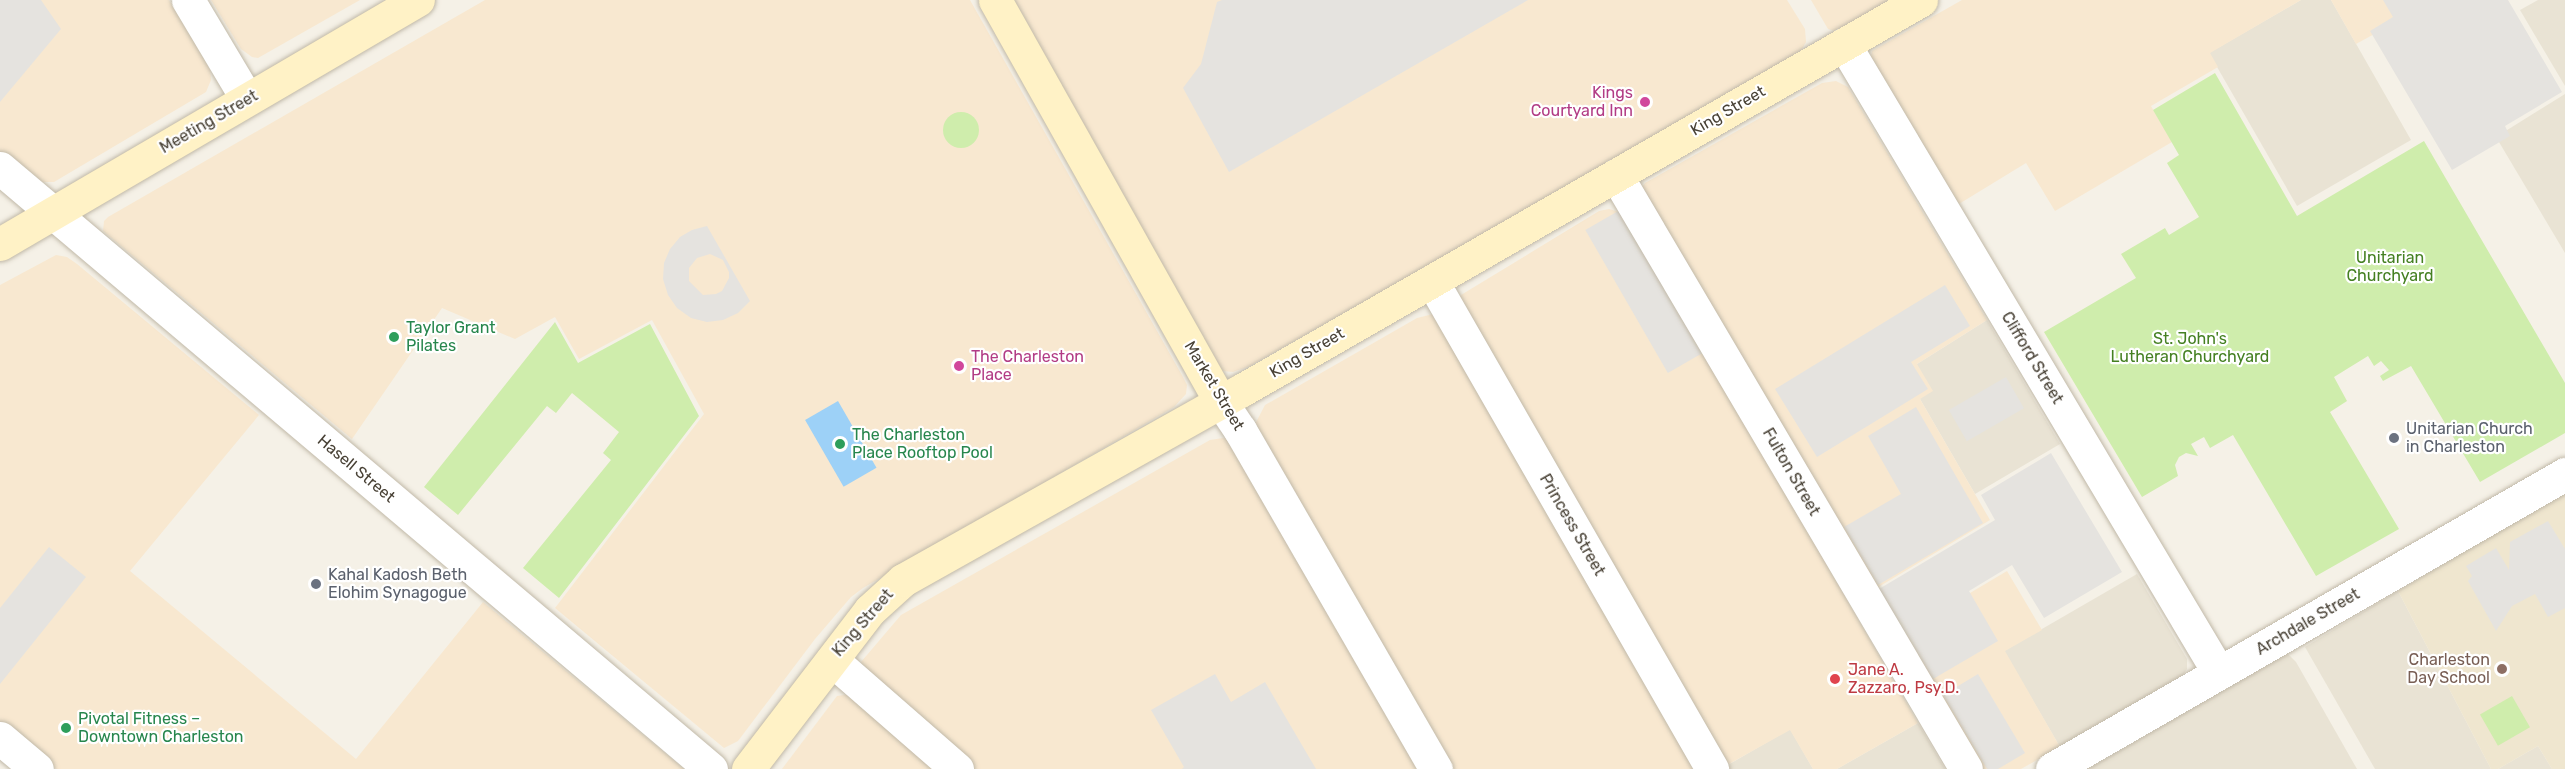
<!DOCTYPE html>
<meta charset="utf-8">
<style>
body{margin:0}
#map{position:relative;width:2565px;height:769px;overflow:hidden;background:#f5f1e7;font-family:Rubik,sans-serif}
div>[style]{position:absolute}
.residential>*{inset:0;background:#e9e3d4}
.commercial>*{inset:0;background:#f8e8d0}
.education>*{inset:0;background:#efe6cf}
.green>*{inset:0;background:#cfedac;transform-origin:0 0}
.round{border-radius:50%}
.parking>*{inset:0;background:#e5e3df;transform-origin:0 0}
.water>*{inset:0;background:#9dd1f7;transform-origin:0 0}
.roads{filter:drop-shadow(0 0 2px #c1b9a8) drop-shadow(0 0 2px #c1b9a8)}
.street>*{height:33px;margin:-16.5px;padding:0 16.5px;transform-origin:16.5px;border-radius:16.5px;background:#fff}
.secondary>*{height:33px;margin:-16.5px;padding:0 16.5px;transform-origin:16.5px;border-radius:16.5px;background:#fff2c6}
.dots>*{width:16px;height:16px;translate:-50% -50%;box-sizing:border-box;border:3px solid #fff;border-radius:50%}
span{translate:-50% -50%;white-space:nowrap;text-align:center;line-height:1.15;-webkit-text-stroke:4.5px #fff;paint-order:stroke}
.hotel-label{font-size:16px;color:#b23c85}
.right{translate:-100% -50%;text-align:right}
.left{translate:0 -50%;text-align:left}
.street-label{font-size:16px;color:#484135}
.park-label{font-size:16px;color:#458022}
.leisure-label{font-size:16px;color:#27864d}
.worship-label{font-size:16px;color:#5b616d}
.education-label{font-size:16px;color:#785e54}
.health-label{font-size:16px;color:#be3a42}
</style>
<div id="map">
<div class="residential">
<div style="clip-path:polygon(2301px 0,2331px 0,2411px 140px,2297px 206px,2209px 53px)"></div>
<div style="clip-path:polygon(2538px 0,2565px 0,2565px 86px,2520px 10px)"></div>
<div style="clip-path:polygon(2565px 94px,2565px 253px,2496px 137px)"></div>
<div style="clip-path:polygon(1987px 320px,2060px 444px,1975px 494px,1920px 399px,1917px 364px)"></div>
<div style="clip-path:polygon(2137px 574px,2187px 659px,2187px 669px,2181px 678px,2060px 747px,2004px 651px)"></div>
<div style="clip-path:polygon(2398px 591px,2491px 769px,2375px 769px,2305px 647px)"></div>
<div style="clip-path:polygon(2287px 653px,2296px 662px,2357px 769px,2088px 769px)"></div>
<div style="clip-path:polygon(1918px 723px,1945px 769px,1837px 769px)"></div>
<div style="clip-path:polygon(1790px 729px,1813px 769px,1721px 769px)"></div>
<div style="clip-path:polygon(2538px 746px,2552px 769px,2498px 769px)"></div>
</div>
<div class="commercial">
<div style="clip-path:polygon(0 0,169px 0,210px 69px,211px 80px,206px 92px,54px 182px,43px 182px,28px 175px,0 152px)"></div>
<div style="clip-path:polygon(211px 0,360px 0,258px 58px,252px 57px,241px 49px)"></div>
<div style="clip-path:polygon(485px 0,970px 0,1183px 377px,1187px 385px,1186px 394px,1174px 407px,863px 588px,851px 597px,815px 639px,738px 741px,724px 748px,555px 608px,704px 414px,652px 320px,579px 359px,555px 317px,515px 339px,442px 308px,352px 439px,103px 231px,104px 221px,108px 217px)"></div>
<div style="clip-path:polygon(1009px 0,1787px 0,1805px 29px,1806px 42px,1799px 54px,1784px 65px,1250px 366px,1233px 372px,1223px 371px,1211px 362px)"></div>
<div style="clip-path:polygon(1811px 0,1898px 0,1838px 32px,1828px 29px)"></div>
<div style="clip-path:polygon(1962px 0,2301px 0,2210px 53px,2218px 67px,2151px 106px,2172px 142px,2055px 211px,2026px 163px,1954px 207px,1870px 63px,1872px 51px)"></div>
<div style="clip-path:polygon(2331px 0,2415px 0,2420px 9px,2356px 44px)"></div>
<div style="clip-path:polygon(1836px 81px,1848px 87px,1987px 320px,1917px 364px,1933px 391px,1920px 399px,1990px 520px,1870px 592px,1638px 193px,1645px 183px,1822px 83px)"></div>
<div style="clip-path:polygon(1609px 209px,1619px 212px,1628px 221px,1918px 723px,1837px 769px,1813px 769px,1790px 730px,1720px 769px,1453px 305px,1461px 295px,1599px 211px)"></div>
<div style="clip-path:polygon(56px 255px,67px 257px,77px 264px,259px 415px,130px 571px,356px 759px,483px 602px,684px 769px,56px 769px,0 722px,0 285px)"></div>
<div style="clip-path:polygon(1433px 314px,1705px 769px,1448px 769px,1252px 430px,1265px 405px,1417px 318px)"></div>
<div style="clip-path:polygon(1223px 438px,1232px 442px,1423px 769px,970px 769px,864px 672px,861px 662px,901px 615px,1210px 440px)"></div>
<div style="clip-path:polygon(2007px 571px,2042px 630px,2005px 651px,2060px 747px,2021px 769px,1973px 769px,1896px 637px)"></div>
<div style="clip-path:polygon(852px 694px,938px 769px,782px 769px,837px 696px)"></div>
</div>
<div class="education">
<div style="clip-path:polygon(2565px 492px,2565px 769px,2552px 769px,2538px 746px,2498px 769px,2491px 769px,2398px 591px)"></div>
</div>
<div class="green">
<div style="clip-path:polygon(2215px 73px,2297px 216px,2424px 141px,2565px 383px,2565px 433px,2480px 482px,2411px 366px,2383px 381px,2380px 376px,2389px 370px,2381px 361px,2374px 366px,2368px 356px,2334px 377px,2347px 401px,2330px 412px,2399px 529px,2316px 576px,2233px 435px,2210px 448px,2204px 437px,2191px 444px,2198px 456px,2186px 453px,2179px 457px,2175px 465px,2178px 476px,2142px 497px,2044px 332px,2136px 278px,2121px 254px,2165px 228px,2169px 235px,2199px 217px,2167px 163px,2179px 155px,2153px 110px)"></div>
<div class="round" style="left:943px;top:112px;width:36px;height:36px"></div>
<div style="clip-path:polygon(555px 322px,578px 363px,650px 324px,699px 416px,559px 598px,523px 568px,611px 460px,603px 453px,619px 432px,572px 393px,556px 413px,547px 406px,458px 515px,424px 487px)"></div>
<div style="left:2512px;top:696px;width:36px;height:37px;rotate:60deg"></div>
</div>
<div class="parking">
<div style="clip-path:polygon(0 0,41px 0,61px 29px,0 102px)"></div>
<div style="clip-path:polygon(1222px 0,1528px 0,1229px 172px,1183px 88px,1201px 64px,1217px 2px)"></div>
<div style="clip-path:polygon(2383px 0,2508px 0,2562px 92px,2505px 126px,2510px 136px,2452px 170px,2370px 31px,2393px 17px)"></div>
<div style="left:1620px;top:210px;width:165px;height:40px;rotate:60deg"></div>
<div style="clip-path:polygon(evenodd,707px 226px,750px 301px,738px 313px,723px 320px,707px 322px,691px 318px,677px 308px,668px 295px,663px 279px,664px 263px,670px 249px,680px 237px,692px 230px,707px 226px,710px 254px,723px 260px,729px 272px,729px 278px,722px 291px,716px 294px,703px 295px,689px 281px,689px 268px,697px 258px,710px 254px)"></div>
<div style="clip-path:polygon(1945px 285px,1970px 326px,1911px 362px,1928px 389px,1817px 457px,1775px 389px)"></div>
<div style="left:2006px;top:377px;width:36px;height:66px;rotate:60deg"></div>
<div style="clip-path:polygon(1916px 407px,1983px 523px,1878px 585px,1844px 527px,1901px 494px,1868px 436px)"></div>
<div style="clip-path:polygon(2051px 453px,2122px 572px,2044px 618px,2012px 565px,1969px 591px,1998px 641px,1933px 679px,1879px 589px,1995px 520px,1981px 495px)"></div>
<div style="clip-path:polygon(2548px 521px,2565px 549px,2565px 608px,2548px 617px,2535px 594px,2512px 606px,2496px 631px,2468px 581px,2472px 576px,2466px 566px,2496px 548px,2509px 570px,2510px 542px)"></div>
<div style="clip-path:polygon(49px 547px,86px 577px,0 684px,0 608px)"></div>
<div style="clip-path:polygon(1215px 674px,1231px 702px,1265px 682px,1316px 769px,1182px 769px,1184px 767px,1151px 710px)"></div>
<div style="clip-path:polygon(1978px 674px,2025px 753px,1998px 769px,1987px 769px,1943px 695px)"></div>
</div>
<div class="water">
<div style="left:838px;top:401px;width:77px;height:38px;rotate:60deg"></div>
</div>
<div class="roads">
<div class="street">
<div style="left:188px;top:0;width:115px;rotate:59.2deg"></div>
<div style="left:1844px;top:44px;width:732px;rotate:59.2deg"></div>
<div style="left:0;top:168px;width:931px;rotate:40.21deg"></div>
<div style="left:1616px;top:175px;width:689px;rotate:59.49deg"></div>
<div style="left:1432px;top:281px;width:563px;rotate:60.15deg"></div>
<div style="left:1221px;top:402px;width:34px;rotate:56deg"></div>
<div style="left:1240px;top:430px;width:392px;rotate:60deg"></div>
<div style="left:832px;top:660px;width:166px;rotate:41.1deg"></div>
<div style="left:0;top:738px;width:48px;rotate:40deg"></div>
<div style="left:2052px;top:769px;width:592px;rotate:-29.9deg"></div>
</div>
<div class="secondary">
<div style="left:995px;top:0;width:461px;rotate:60.7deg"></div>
<div style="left:0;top:244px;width:484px;rotate:-30.3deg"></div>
<div style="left:748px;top:769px;width:200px;rotate:-52.5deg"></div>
<div style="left:870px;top:610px;width:45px;rotate:-42.3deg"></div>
<div style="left:903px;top:580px;width:389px;rotate:-29.3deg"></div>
<div style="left:1242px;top:390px;width:783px;rotate:-29.87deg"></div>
</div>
</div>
<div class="dots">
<div style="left:1645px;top:102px;background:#d1479c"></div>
<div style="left:394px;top:337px;background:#2e9e5b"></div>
<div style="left:959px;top:366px;background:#d1479c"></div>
<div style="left:2394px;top:438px;background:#6b7280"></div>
<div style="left:840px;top:444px;background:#2e9e5b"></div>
<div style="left:316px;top:584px;background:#6b7280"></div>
<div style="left:2502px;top:669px;background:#8d6e63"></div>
<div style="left:1835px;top:679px;background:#e0444e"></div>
<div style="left:66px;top:728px;background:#2e9e5b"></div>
</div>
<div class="hotel-label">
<span class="right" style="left:1633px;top:102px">Kings<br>Courtyard Inn</span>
<span class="left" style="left:971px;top:366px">The Charleston<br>Place</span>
</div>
<div class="street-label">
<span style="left:1728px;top:111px;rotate:-30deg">King Street</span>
<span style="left:209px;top:122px;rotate:-30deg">Meeting Street</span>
<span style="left:1307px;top:353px;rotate:-30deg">King Street</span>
<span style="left:2032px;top:358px;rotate:59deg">Clifford Street</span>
<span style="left:1214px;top:386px;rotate:59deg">Market Street</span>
<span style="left:356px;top:469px;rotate:40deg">Hasell Street</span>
<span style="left:1791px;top:472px;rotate:60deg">Fulton Street</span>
<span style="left:1572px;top:525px;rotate:60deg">Princess Street</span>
<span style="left:2308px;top:622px;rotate:-30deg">Archdale Street</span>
<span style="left:863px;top:623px;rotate:-49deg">King Street</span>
</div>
<div class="park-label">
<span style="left:2390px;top:267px">Unitarian<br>Churchyard</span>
<span style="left:2190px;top:348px">St. John's<br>Lutheran Churchyard</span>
</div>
<div class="leisure-label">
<span class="left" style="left:406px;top:337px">Taylor Grant<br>Pilates</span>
<span class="left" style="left:852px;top:444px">The Charleston<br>Place Rooftop Pool</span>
<span class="left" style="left:78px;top:728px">Pivotal Fitness –<br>Downtown Charleston</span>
</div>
<div class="worship-label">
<span class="left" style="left:2406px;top:438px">Unitarian Church<br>in Charleston</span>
<span class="left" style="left:328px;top:584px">Kahal Kadosh Beth<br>Elohim Synagogue</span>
</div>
<div class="education-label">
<span class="right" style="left:2490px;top:669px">Charleston<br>Day School</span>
</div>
<div class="health-label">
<span class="left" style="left:1848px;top:679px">Jane A.<br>Zazzaro, Psy.D.</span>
</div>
</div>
